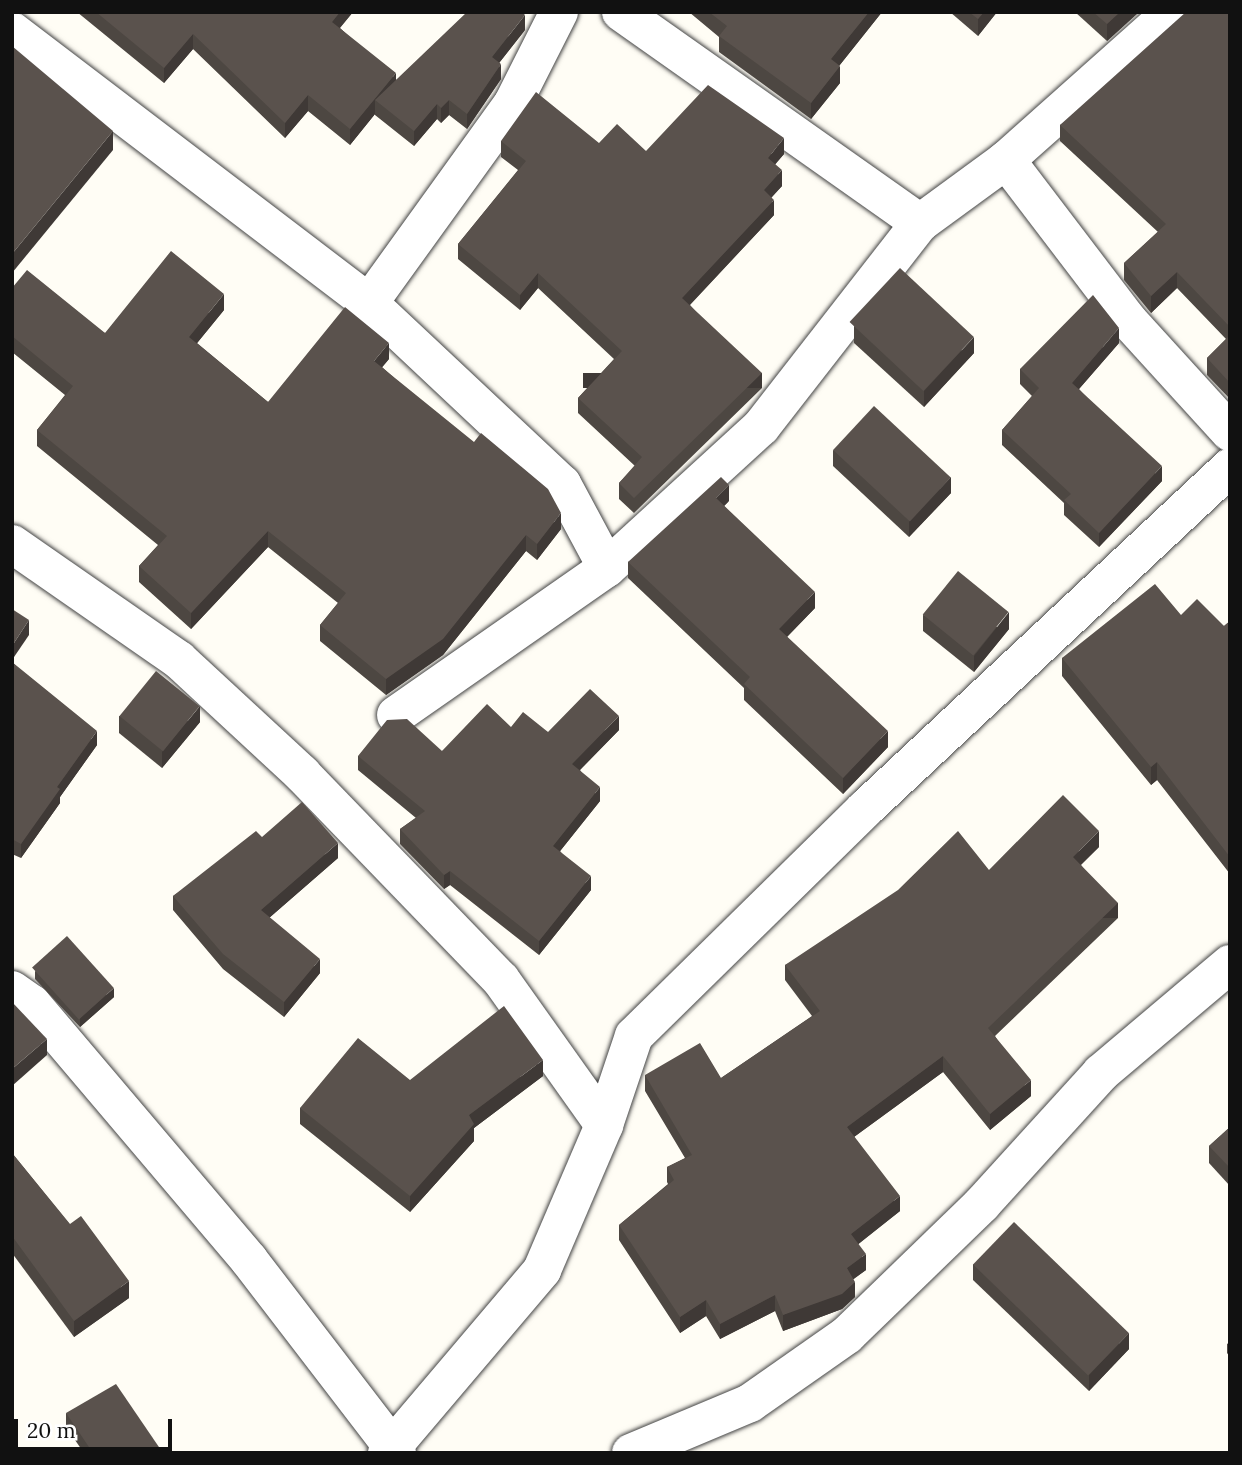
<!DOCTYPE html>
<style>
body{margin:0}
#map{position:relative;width:1242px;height:1465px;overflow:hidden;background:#fffdf5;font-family:Lora,serif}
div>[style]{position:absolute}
.roads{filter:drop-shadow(0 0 2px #444) drop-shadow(0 0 2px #444)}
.street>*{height:38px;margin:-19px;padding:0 19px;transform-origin:19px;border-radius:19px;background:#fff}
.wall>*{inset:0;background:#4d4742}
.shaded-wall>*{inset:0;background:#3f3936;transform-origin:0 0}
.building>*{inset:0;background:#5a524d;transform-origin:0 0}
span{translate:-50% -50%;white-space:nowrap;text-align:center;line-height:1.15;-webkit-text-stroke:7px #fff;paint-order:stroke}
.frame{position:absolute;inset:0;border:14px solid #111;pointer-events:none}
.scale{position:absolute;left:14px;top:1419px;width:158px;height:32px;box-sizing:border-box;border:4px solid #111;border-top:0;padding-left:9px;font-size:21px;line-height:24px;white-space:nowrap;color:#111;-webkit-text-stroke:5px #fff;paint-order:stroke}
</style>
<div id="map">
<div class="roads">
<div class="street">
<div style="left:621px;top:12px;width:366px;rotate:35.2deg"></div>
<div style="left:12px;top:31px;width:449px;rotate:37.3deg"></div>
<div style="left:369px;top:303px;width:265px;rotate:43.2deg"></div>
<div style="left:562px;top:484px;width:95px;rotate:61.8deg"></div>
<div style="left:1006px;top:160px;width:200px;rotate:52.7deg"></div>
<div style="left:1127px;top:319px;width:153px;rotate:47.7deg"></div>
<div style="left:369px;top:303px;width:246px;rotate:-54.2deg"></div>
<div style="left:513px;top:103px;width:102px;rotate:-63.2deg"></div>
<div style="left:12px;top:544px;width:203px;rotate:34.8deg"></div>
<div style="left:179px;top:660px;width:168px;rotate:42.8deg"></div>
<div style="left:302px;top:774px;width:286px;rotate:46deg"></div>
<div style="left:501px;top:980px;width:178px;rotate:54.6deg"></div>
<div style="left:396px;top:715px;width:257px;rotate:-34.9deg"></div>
<div style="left:607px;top:568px;width:209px;rotate:-42.5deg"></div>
<div style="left:761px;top:427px;width:259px;rotate:-52.1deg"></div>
<div style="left:920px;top:223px;width:107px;rotate:-36.2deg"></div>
<div style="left:1006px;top:160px;width:222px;rotate:-41.7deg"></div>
<div style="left:12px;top:990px;width:24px;rotate:35deg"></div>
<div style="left:32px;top:1004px;width:336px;rotate:49.7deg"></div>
<div style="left:249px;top:1260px;width:243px;rotate:52.5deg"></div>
<div style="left:387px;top:1453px;width:240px;rotate:-49.7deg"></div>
<div style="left:542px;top:1270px;width:158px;rotate:-66.8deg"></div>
<div style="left:604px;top:1125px;width:94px;rotate:-71.4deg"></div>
<div style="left:634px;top:1036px;width:324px;rotate:-44.5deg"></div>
<div style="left:865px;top:809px;width:500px;rotate:-43.1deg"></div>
<div style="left:631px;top:1453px;width:129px;rotate:-22.8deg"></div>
<div style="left:750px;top:1403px;width:118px;rotate:-35deg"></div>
<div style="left:847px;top:1335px;width:188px;rotate:-44.1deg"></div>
<div style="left:982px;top:1204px;width:177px;rotate:-47.7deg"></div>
<div style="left:1101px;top:1073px;width:169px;rotate:-40.2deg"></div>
</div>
</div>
<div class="wall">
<div style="clip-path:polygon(77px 12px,353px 12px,340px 28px,396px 80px,525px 30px,499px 63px,501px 79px,467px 129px,449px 115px,441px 123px,437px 119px,414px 146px,375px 115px,375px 114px,350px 145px,308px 111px,285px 138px,193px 49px,164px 83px)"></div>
<div style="clip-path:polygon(689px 12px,882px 12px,839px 66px,840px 83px,811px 119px,719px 52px,719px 37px)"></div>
<div style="clip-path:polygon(950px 12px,997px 12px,978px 36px)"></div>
<div style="clip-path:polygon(1075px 12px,1139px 12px,1107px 41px)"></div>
<div style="clip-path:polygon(1230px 12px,1230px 399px,1207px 375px,1207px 358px,1226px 339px,1177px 288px,1151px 313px,1124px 280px,1124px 263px,1158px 232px,1060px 141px,1060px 125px)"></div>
<div style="clip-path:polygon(501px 141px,599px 143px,646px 151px,784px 154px,775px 164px,782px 186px,771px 197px,774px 215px,690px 305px,762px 388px,634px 513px,619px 499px,619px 483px,635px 466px,578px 413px,578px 398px,614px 359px,538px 288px,520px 310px,458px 259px,458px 244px,518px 170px,501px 157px)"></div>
<div style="clip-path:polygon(12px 288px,105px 333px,224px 310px,197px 343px,268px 402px,389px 359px,382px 367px,561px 529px,537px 560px,526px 551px,443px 655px,386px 695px,320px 641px,320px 625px,338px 603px,268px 547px,191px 629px,139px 582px,139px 566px,158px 545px,37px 446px,37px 430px,65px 395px,12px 352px)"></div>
<div style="clip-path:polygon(854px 326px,974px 353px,924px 407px,854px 343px)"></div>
<div style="clip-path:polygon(1119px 343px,1079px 389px,1162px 481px,1099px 547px,1064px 515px,1064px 503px,1002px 445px,1002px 430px,1032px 396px,1020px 384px,1020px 369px)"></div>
<div style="clip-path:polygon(833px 450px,951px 493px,909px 537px,833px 466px)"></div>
<div style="clip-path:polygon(729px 501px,724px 506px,815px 608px,787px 637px,888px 747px,843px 794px,744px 700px,744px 688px,628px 578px,628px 562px)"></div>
<div style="clip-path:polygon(923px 615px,1009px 629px,974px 672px,923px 631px)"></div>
<div style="clip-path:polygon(1181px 615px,1224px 626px,1230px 621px,1230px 874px,1157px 780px,1151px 785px,1062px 676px,1062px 658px)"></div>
<div style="clip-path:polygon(12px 662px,97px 745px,60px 797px,60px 803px,21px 858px,12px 854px)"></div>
<div style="clip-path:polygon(119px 716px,200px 722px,162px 768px,119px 733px)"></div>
<div style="clip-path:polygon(511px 727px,548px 732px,619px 730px,580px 770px,600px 801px,560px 851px,591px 890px,539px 955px,450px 885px,444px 889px,400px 844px,400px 829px,416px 818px,358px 770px,358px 756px,442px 751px)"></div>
<div style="clip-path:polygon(262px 837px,338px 858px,269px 918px,320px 973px,284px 1017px,223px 969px,173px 910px,173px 896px)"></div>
<div style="clip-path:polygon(1099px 847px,1081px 865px,1118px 918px,995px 1036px,1031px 1096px,990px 1130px,943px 1072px,854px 1137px,900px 1211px,858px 1244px,866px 1270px,853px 1279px,855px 1297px,842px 1309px,783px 1331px,775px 1311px,720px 1339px,706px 1316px,680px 1333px,619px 1240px,619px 1225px,668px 1184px,667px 1182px,667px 1167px,685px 1158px,645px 1091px,645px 1075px,721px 1078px,812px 1016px,785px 980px,785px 965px,989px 870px)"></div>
<div style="clip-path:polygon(35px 971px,114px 997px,80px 1027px,35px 979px)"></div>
<div style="clip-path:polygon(543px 1076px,474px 1128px,474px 1141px,410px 1212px,300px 1124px,300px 1108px,410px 1080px)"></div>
<div style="clip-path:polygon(1230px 1127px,1230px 1186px,1209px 1163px,1209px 1146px)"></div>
<div style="clip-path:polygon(12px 1153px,129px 1298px,74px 1337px,12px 1253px)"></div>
<div style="clip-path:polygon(973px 1264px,1129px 1349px,1089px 1391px,973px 1280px)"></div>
<div style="clip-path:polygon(1230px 1342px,1230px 1357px,1227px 1353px,1227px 1344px)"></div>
<div style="clip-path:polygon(66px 1413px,163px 1453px,84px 1453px,66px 1427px)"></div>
</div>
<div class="shaded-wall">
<div style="clip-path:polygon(340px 12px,353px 12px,332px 37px,332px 22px)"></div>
<div style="clip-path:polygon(869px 12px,882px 12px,831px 76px,831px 59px)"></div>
<div style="clip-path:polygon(984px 12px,997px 12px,978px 36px,978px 19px)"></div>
<div style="clip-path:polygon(1120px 12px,1139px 12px,1107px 41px,1107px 24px)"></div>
<div style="clip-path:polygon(525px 15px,525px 30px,492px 72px,492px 57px)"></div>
<div style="clip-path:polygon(193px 34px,193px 49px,164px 83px,164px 68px)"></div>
<div style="clip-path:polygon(501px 64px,501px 79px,467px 129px,467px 114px)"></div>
<div style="clip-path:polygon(840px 66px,840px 83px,811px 119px,811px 103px)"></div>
<div style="clip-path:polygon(396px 73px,396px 89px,375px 100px,375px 114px,350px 145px,350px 129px)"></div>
<div style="clip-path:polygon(308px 95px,308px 111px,285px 138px,285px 123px)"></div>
<div style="clip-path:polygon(449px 100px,449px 115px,441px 123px,441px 108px)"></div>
<div style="clip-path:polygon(437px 104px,437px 119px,414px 146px,414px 131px)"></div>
<div style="clip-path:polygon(113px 131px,113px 150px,12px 273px,12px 254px)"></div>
<div style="clip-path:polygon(784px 138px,784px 154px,768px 173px,768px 158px)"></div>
<div style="clip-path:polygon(782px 170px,782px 186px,764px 206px,764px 190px)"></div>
<div style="clip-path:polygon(774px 200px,774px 215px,682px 313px,682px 298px)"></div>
<div style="clip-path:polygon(1177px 272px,1177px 288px,1151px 313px,1151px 296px)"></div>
<div style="clip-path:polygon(538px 273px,538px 288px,520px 310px,520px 295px)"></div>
<div style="clip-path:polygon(224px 294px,224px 310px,189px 353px,189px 337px)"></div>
<div style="clip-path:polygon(1119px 328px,1119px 343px,1072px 397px,1072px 383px)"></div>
<div style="clip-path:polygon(974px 337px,974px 353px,924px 407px,924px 391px)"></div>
<div style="clip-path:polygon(389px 343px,389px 359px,374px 377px,374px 361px)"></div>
<div style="left:762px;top:373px;width:15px;height:179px;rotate:90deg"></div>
<div style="clip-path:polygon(1162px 466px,1162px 481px,1099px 547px,1099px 533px)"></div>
<div style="clip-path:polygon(951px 477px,951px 493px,909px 537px,909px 521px)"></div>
<div style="clip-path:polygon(729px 485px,729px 501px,716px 514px,716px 498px)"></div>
<div style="clip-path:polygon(561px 513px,561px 529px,537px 560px,537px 544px)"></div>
<div style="clip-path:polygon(268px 531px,268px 547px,191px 629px,191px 613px)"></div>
<div style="clip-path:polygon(526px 535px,526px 551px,443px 655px,386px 695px,386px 679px)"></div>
<div style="clip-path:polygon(815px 592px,815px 608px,779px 645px,779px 629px)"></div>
<div style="clip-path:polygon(1009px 612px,1009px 629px,974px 672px,974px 656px)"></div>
<div style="clip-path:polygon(29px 620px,29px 635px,12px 660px,12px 646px)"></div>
<div style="clip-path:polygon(200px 706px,200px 722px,162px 768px,162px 752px)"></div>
<div style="clip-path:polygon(619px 716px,619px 730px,572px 778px,572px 764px)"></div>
<div style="clip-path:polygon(97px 731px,97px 745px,60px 797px,60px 803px,21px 858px,21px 844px,57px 787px)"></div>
<div style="clip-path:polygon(888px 731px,888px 747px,843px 794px,843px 778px)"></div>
<div style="clip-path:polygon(1157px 762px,1157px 780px,1151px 785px,1151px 767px)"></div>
<div style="clip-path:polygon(600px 787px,600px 801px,553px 860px,553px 846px)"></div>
<div style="clip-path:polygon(1099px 831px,1099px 847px,1073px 872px,1073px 857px)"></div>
<div style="clip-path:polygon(338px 843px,338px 858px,261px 925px,261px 910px)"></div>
<div style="clip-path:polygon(450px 871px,450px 885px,444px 889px,444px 875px)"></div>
<div style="clip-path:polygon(591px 876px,591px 890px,539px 955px,539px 941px)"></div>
<div style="left:1118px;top:903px;width:15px;height:180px;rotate:90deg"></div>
<div style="clip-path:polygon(320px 959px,320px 973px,284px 1017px,284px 1002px)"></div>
<div style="clip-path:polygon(114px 988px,114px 997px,80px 1027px,80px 1018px)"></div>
<div style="clip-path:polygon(47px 1039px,47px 1055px,12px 1086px,12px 1069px)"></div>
<div style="clip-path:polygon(943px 1056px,943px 1072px,847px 1142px,847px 1127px)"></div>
<div style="clip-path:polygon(543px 1060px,543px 1076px,474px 1128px,474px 1141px,410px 1212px,410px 1196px,469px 1115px)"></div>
<div style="clip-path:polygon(1031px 1080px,1031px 1096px,990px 1130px,990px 1114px)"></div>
<div style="clip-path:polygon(900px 1196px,900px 1211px,851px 1250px,851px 1234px)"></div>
<div style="clip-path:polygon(866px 1254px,866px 1270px,847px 1284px,847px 1268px)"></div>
<div style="clip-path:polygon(129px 1281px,129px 1298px,74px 1337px,74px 1321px)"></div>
<div style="clip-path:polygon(855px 1282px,855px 1297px,842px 1309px,783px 1331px,783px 1315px)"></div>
<div style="clip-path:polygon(775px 1295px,775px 1311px,720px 1339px,720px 1324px)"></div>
<div style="clip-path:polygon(706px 1300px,706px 1316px,680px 1333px,680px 1317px)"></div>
<div style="clip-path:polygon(1129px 1333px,1129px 1349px,1089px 1391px,1089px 1375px)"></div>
</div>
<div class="building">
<div style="clip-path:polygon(96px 12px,340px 12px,332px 22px,396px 73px,350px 129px,308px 95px,285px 123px,193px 34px,164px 68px)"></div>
<div style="clip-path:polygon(467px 12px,522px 12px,525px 15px,492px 57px,501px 64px,467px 114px,449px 100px,441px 108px,437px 104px,414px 131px,375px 100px)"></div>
<div style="clip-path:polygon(709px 12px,869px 12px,831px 59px,840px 66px,811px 103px,719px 36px,727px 26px)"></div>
<div style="clip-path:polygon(969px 12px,984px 12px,978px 19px)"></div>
<div style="clip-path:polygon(1093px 12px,1120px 12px,1107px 24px)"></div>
<div style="clip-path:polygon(1186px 12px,1230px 12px,1230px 327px,1177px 272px,1151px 296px,1124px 263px,1166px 224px,1060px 125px)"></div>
<div style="clip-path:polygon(12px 46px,113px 131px,12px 254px)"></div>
<div style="clip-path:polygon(708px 85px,784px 138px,768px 158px,782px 170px,764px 190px,774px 200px,682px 298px,762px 373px,634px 498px,619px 483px,642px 457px,578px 398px,622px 351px,538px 273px,520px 295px,458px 244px,526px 161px,501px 141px,536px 92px,599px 143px,617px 124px,646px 151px)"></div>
<div style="clip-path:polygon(171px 251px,224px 294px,189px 337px,268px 402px,345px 307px,389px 343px,374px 361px,474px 442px,481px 433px,548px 489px,561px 513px,537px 544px,526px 535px,443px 639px,386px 679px,320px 625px,346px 593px,268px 531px,191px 613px,139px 566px,167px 536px,37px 430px,73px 386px,12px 336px,12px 288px,27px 270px,105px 333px)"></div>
<div style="left:900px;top:268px;width:101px;height:74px;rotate:43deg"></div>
<div style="clip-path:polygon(1093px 295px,1119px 328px,1072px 383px,1162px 466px,1099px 533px,1064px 500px,1071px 494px,1002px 430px,1039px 388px,1020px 369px)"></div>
<div style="clip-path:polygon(1230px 335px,1230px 383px,1207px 358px)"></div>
<div style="left:874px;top:406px;width:105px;height:60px;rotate:43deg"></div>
<div style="clip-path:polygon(721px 477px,729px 485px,716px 498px,815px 592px,779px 629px,888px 731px,843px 778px,744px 684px,750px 677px,628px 562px)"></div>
<div style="left:958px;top:571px;width:65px;height:56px;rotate:39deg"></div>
<div style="clip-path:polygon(1155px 584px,1181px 615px,1197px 599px,1224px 626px,1230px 621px,1230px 857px,1157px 762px,1151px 767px,1062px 658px)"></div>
<div style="clip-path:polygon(12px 609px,29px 620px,12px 646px)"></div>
<div style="clip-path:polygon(12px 662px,97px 731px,57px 787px,60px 789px,21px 844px,12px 839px)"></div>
<div style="left:156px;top:671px;width:56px;height:58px;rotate:39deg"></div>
<div style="clip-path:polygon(590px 689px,619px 716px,572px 764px,600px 787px,553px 846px,591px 876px,539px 941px,450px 871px,444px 875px,400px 829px,425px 811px,358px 756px,387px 720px,407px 719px,442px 751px,487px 704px,511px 727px,523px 712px,548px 732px)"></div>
<div style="clip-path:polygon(1063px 795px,1099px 831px,1073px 857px,1118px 903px,988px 1028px,1031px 1080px,990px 1114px,943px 1056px,847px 1127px,900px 1196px,851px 1234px,866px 1254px,847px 1268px,855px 1282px,842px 1294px,783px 1315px,775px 1295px,720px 1324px,706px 1300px,680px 1317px,619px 1225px,674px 1180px,667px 1167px,692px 1155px,645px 1075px,700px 1043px,721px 1078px,820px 1011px,785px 965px,898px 890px,958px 831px,989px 870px)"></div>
<div style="clip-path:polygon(302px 802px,338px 843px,261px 910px,320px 959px,284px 1002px,223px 954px,173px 896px,256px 831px,262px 837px)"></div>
<div style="left:67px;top:936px;width:70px;height:47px;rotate:48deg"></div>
<div style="clip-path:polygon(12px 1002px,47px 1039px,12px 1069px)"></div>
<div style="clip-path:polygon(504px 1006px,543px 1060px,469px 1115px,474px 1124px,410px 1196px,300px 1108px,358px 1038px,410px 1080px)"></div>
<div style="clip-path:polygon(1230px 1127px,1230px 1168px,1209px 1146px)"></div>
<div style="clip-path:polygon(12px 1153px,70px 1224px,81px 1216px,129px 1281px,74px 1321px,12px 1236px)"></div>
<div style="left:1014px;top:1222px;width:160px;height:59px;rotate:44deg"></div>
<div style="clip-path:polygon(116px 1384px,163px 1453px,93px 1453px,66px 1413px)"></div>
</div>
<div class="frame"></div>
<div class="scale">20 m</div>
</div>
